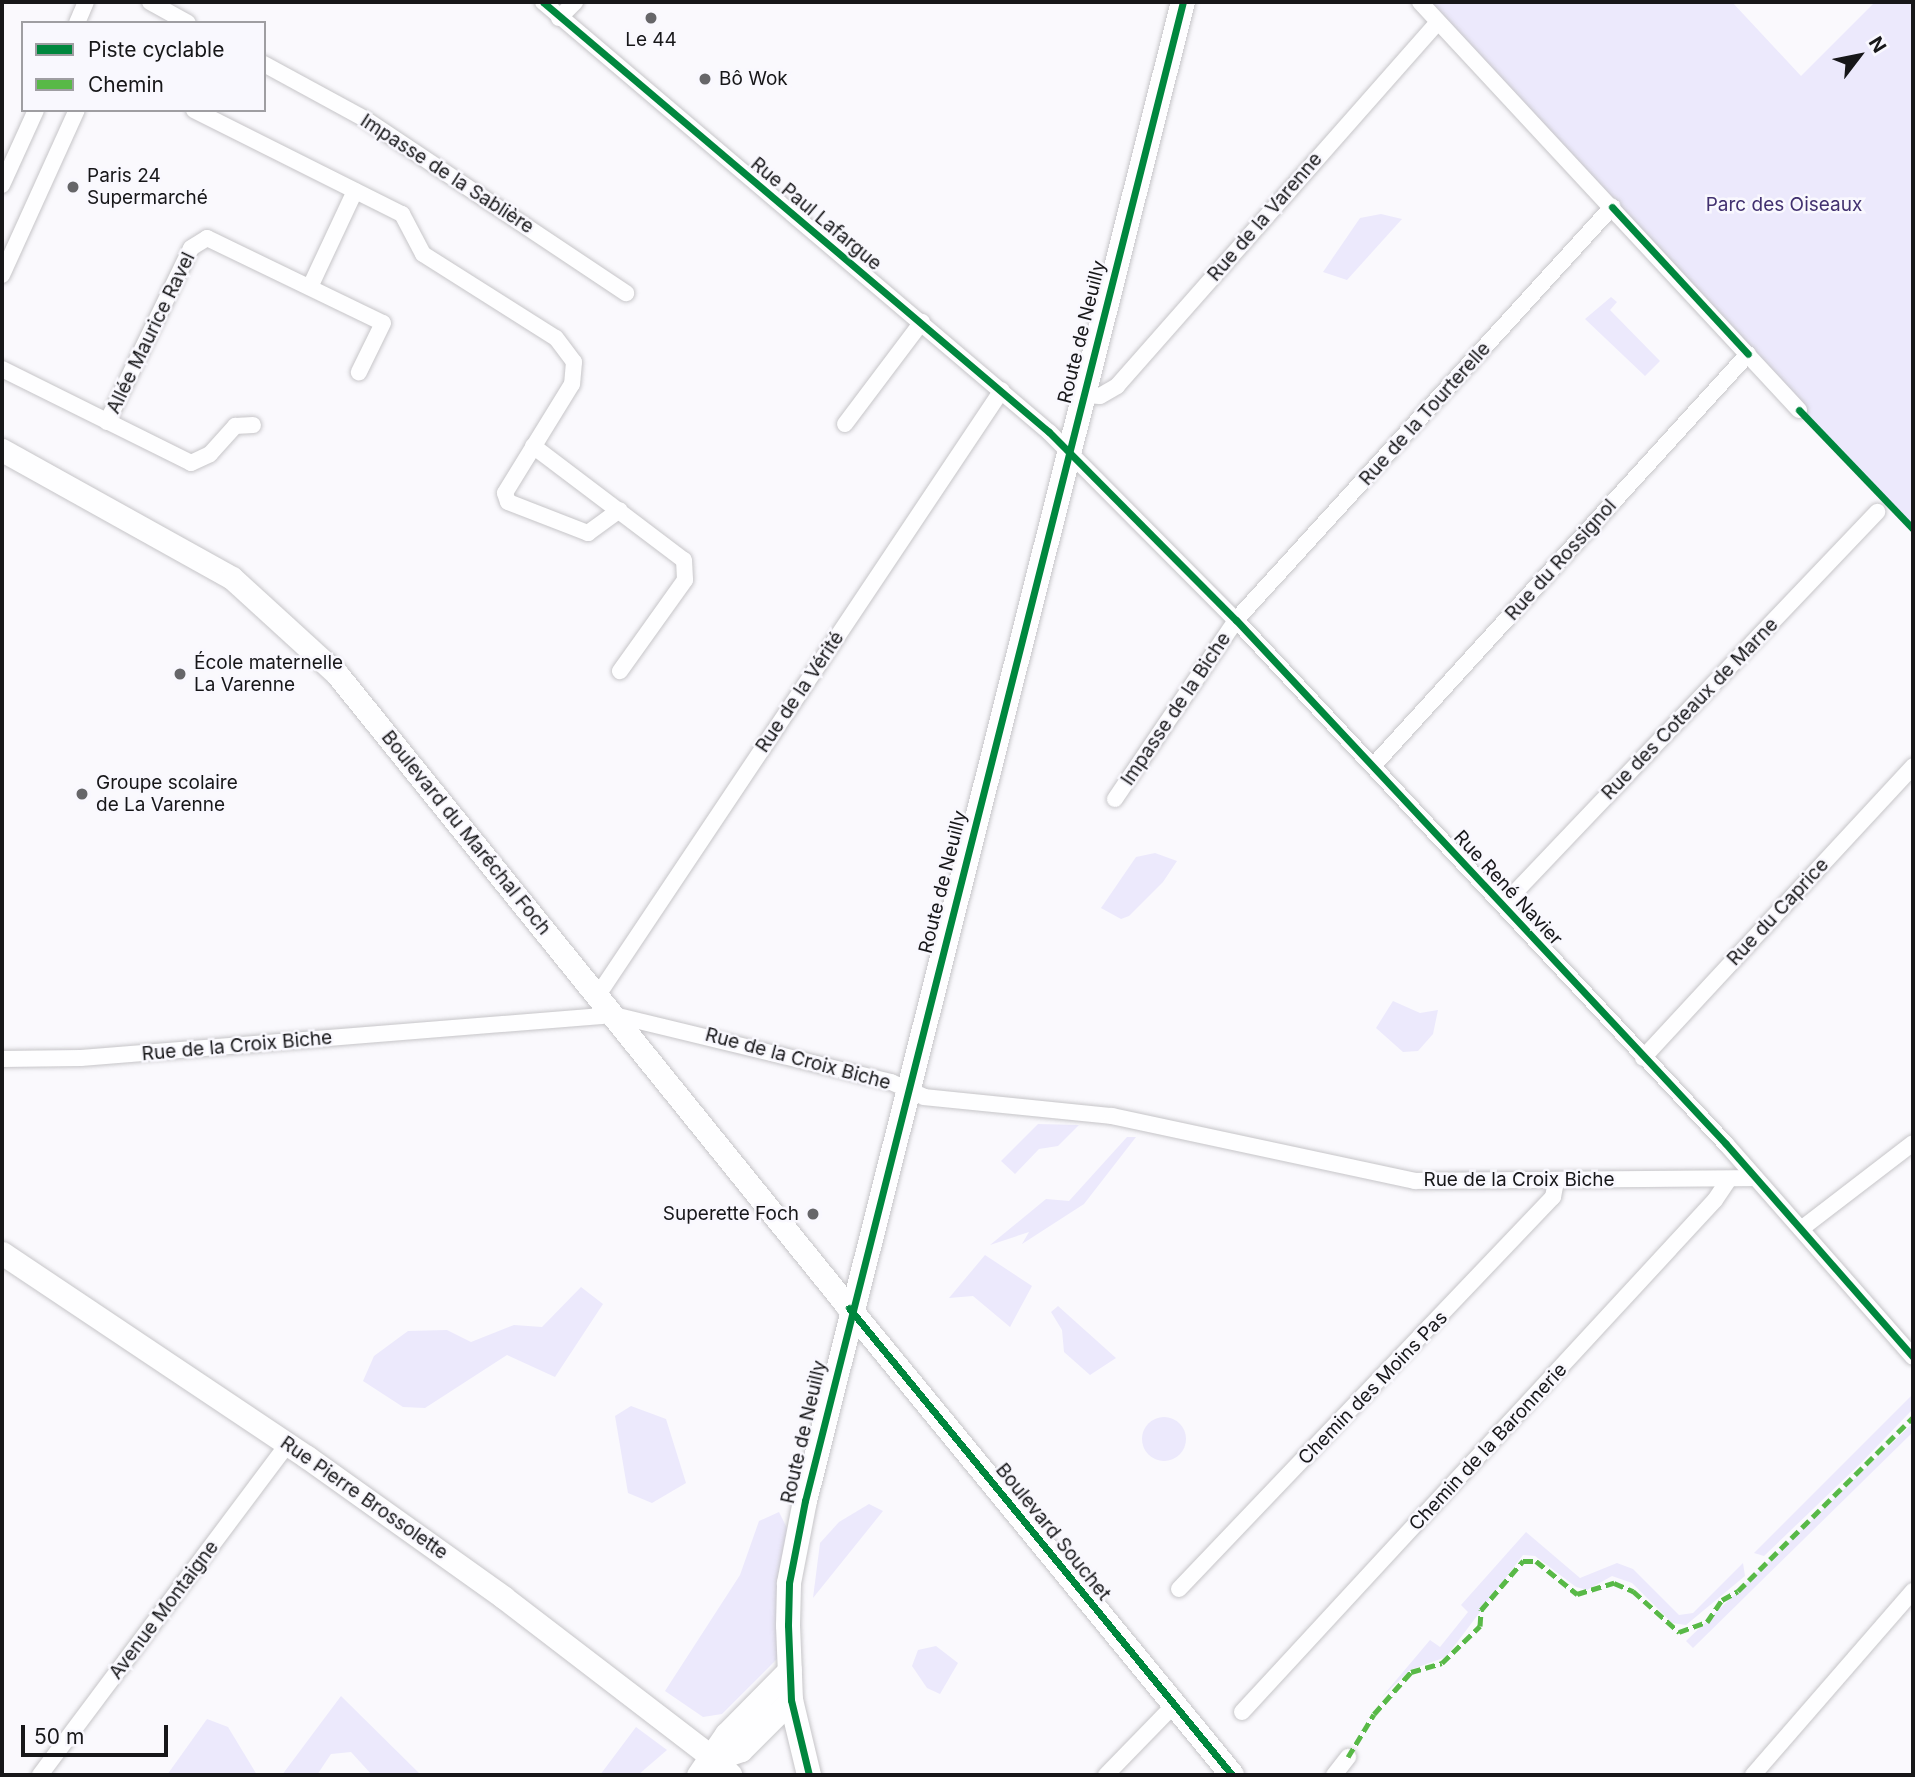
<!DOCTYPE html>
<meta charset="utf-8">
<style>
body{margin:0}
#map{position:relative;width:1915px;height:1777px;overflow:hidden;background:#faf9fd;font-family:Inter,sans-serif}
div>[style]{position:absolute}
.green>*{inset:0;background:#ece9fc}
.round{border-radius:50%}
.roads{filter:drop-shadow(0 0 2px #c6c5c8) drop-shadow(0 0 2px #c6c5c8)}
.minor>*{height:16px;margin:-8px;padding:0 8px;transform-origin:8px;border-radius:8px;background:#fefeff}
.secondary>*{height:23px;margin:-11.5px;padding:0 11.5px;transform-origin:11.5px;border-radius:11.5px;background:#fefeff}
.primary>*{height:24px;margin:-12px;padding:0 12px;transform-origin:12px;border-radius:12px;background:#fefeff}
.quiet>*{height:5px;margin-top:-2.5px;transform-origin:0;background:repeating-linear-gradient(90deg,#58b947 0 10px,transparent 0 15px)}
.cycleway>*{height:7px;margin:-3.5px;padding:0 3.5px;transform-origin:3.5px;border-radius:3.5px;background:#00873e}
.dots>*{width:19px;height:19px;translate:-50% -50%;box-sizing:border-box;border:4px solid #f9f8fe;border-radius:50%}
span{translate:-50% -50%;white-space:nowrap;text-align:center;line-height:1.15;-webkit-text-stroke:5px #f9f8fe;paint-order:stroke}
.poi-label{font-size:19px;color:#171719}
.left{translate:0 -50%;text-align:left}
.right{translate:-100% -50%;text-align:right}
.street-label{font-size:19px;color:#171719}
.park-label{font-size:19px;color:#423170}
.frame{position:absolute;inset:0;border:4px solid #171719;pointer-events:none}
.legend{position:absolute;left:21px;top:21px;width:245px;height:91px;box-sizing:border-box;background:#f9f8fe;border:2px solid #9f9ea2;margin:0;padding:9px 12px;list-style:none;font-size:21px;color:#171719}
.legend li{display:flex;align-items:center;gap:14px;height:35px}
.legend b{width:35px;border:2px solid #9f9ea2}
.north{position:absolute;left:1824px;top:21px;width:70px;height:70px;-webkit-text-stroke:5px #f9f8fe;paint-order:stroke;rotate:58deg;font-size:19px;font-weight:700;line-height:28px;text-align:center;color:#171719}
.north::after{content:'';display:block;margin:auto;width:24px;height:32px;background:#171719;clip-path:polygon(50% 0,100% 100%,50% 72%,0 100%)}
.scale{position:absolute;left:21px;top:1725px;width:147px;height:32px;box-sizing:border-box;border:4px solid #171719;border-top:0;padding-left:9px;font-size:21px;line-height:24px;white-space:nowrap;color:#171719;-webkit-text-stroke:5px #f9f8fe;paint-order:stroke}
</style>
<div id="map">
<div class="green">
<div style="clip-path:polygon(1430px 2px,1732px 2px,1801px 76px,1875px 2px,1913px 2px,1913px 529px,1530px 119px)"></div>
<div style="clip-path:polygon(1381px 214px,1402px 219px,1347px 280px,1323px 272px,1360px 218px)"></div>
<div style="clip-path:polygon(1611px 297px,1617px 302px,1610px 310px,1660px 361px,1645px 376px,1585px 319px)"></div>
<div style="clip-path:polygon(1155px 853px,1177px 861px,1163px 882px,1129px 916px,1121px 919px,1101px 908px,1136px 857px)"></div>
<div style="clip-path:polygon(1393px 1001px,1420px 1013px,1438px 1010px,1433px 1034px,1418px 1051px,1403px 1052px,1376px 1028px)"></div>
<div style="clip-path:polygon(1038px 1124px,1079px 1125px,1058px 1146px,1039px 1149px,1015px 1174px,1001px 1161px)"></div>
<div style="clip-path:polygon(1127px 1137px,1136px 1137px,1084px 1204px,1022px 1244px,1029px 1232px,990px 1245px,1046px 1199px,1069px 1201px)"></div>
<div style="clip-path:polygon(985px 1255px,1032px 1286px,1010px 1327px,973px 1296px,949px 1298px)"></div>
<div style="clip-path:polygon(581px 1287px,603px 1304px,555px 1377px,507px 1355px,425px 1408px,403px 1407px,363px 1381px,374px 1356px,408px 1331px,447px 1330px,471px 1342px,514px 1325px,542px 1327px)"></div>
<div style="clip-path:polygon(1058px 1306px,1116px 1358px,1090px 1375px,1064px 1352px,1062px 1330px,1051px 1312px)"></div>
<div style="clip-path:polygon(1913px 1394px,1913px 1409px,1861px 1463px,1764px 1556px,1754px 1553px)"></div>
<div style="clip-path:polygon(631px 1406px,666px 1419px,686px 1483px,652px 1503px,628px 1493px,615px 1416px)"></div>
<div class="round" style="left:1142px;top:1417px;width:44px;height:44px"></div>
<div style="clip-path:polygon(1913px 1423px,1913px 1432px,1693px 1648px,1686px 1641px)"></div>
<div style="clip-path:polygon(869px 1504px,883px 1511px,813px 1598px,820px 1543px,839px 1522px)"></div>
<div style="clip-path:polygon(779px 1512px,787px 1528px,778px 1658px,722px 1714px,703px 1717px,665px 1691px,740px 1575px,759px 1521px)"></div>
<div style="clip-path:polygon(1526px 1532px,1580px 1578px,1617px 1563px,1633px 1569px,1679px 1615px,1693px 1613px,1743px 1563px,1745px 1576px,1686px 1625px,1672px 1623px,1632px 1583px,1612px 1576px,1587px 1590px,1576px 1587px,1535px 1556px,1523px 1555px,1446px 1657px,1410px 1670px,1381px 1698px,1430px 1640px,1440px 1647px,1468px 1612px,1461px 1605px)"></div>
<div style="clip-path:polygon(936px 1646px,958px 1663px,940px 1694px,927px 1688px,912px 1666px,918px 1650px)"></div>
<div style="clip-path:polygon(341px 1696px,421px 1775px,372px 1775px,351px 1752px,331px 1754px,317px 1775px,282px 1775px)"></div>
<div style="clip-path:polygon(207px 1719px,228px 1727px,257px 1775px,167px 1775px)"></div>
<div style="clip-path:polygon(636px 1727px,667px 1750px,638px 1775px,600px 1775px)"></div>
</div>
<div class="roads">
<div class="minor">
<div style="left:150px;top:2px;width:43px;rotate:28.9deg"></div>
<div style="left:543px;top:2px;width:664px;rotate:40.36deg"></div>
<div style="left:1049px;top:432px;width:265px;rotate:45.2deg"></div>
<div style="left:1236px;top:620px;width:717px;rotate:46.92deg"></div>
<div style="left:1726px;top:1144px;width:283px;rotate:48.7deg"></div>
<div style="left:1420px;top:2px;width:557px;rotate:47.11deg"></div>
<div style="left:559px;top:18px;width:23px;rotate:-45deg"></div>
<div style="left:77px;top:23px;width:23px;rotate:-67deg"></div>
<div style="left:264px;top:64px;width:115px;rotate:28.6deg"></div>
<div style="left:365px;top:119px;width:314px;rotate:33.7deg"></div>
<div style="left:194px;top:110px;width:233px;rotate:26.6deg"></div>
<div style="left:402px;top:214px;width:45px;rotate:62.3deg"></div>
<div style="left:423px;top:254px;width:157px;rotate:32.3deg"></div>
<div style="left:556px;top:338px;width:30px;rotate:53deg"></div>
<div style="left:574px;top:362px;width:22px;rotate:95deg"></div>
<div style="left:572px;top:384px;width:128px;rotate:121.6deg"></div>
<div style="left:505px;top:493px;width:9px;rotate:72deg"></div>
<div style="left:508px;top:502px;width:86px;rotate:21.2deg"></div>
<div style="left:588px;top:533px;width:39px;rotate:-36deg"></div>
<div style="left:2px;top:185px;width:82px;rotate:-65.6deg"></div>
<div style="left:2px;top:275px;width:181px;rotate:-65.6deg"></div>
<div style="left:310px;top:287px;width:106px;rotate:-64.9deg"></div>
<div style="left:2px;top:369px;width:211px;rotate:26.4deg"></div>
<div style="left:191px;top:463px;width:21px;rotate:-25deg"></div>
<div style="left:210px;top:454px;width:38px;rotate:-48deg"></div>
<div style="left:235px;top:426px;width:18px;rotate:-3deg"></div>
<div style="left:1083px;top:395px;width:17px;rotate:3deg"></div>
<div style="left:1100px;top:396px;width:20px;rotate:-30deg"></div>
<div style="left:1117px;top:386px;width:485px;rotate:-48.6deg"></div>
<div style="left:107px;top:422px;width:193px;rotate:-64.2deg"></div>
<div style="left:191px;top:248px;width:19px;rotate:-32deg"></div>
<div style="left:207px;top:238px;width:195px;rotate:25.8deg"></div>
<div style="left:383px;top:323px;width:55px;rotate:116.1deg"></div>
<div style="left:845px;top:424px;width:128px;rotate:-53deg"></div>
<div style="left:533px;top:446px;width:189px;rotate:37.1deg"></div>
<div style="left:684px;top:560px;width:20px;rotate:87deg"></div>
<div style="left:685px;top:580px;width:112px;rotate:125.5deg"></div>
<div style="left:1373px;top:766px;width:557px;rotate:-47.69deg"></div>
<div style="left:1115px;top:799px;width:216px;rotate:-55.9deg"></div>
<div style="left:1236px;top:620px;width:559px;rotate:-47.68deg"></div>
<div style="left:1503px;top:905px;width:543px;rotate:-46.42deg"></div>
<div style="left:598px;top:995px;width:727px;rotate:-56.27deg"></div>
<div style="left:1643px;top:1058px;width:398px;rotate:-47.2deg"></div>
<div style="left:2px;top:1059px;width:79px;rotate:-0.7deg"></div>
<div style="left:81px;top:1058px;width:535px;rotate:-4.61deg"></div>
<div style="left:614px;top:1015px;width:285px;rotate:13.6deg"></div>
<div style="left:891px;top:1082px;width:36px;rotate:24deg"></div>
<div style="left:924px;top:1097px;width:189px;rotate:5.8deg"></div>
<div style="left:1112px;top:1116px;width:310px;rotate:12.1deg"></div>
<div style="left:1415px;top:1181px;width:340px;rotate:-0.5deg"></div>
<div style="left:1801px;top:1229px;width:141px;rotate:-37.5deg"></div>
<div style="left:1179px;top:1589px;width:542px;rotate:-46.35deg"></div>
<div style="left:1553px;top:1197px;width:16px;rotate:-79deg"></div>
<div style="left:1242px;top:1712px;width:697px;rotate:-47.27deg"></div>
<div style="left:1715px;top:1200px;width:25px;rotate:-56deg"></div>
<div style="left:40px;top:1775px;width:414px;rotate:-53.2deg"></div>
<div style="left:1106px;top:1775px;width:98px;rotate:-45.8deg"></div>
<div style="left:1334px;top:1775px;width:23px;rotate:-52deg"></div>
<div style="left:1753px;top:1775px;width:244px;rotate:-49deg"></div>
</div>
<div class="secondary">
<div style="left:2px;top:450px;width:263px;rotate:29.1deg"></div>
<div style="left:232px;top:578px;width:142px;rotate:42.4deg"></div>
<div style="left:337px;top:674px;width:815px;rotate:51.08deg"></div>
<div style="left:2px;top:1253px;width:367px;rotate:33.8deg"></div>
<div style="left:307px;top:1457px;width:241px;rotate:35.5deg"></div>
<div style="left:503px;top:1597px;width:266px;rotate:37.5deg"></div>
<div style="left:714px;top:1759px;width:28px;rotate:-18deg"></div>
<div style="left:741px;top:1750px;width:71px;rotate:-45deg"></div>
<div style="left:698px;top:1775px;width:50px;rotate:-55.7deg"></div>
<div style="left:726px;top:1734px;width:91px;rotate:-45.4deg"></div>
</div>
<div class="primary">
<div style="left:849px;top:1308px;width:604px;rotate:50.64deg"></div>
<div style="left:714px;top:1759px;width:23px;rotate:45deg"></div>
<div style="left:809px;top:1775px;width:77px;rotate:-103.5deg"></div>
<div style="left:791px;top:1700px;width:75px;rotate:-92.3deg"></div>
<div style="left:788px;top:1625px;width:42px;rotate:-88.6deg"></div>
<div style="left:789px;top:1583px;width:84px;rotate:-79deg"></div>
<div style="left:805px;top:1501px;width:1546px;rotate:-75.85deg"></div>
</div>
</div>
<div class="quiet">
<div style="left:1348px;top:1757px;width:50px;rotate:-58.8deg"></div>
<div style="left:1374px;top:1714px;width:56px;rotate:-48.6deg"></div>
<div style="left:1411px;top:1672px;width:32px;rotate:-16deg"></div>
<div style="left:1442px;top:1663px;width:53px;rotate:-44.2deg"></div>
<div style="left:1480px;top:1626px;width:16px;rotate:-86deg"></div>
<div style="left:1481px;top:1610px;width:65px;rotate:-49.4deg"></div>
<div style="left:1523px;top:1561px;width:13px"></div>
<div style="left:1536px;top:1561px;width:53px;rotate:38.8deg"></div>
<div style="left:1577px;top:1594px;width:39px;rotate:-17deg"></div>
<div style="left:1614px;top:1583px;width:21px;rotate:23deg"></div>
<div style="left:1633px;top:1591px;width:62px;rotate:41.7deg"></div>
<div style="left:1679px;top:1632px;width:30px;rotate:-20deg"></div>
<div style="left:1707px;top:1622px;width:27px;rotate:-56deg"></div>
<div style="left:1722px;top:1600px;width:18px;rotate:-29deg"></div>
<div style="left:1738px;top:1591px;width:247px;rotate:-44.8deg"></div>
</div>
<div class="cycleway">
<div style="left:543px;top:2px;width:664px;rotate:40.36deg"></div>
<div style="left:1049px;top:432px;width:265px;rotate:45.2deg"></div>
<div style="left:1236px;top:620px;width:717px;rotate:46.92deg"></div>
<div style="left:1726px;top:1144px;width:283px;rotate:48.7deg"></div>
<div style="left:1612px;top:207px;width:200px;rotate:47.2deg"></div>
<div style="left:1799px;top:410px;width:165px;rotate:46.2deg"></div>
<div style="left:849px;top:1308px;width:604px;rotate:50.64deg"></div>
<div style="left:809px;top:1775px;width:77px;rotate:-103.5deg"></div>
<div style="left:791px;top:1700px;width:75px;rotate:-92.3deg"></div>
<div style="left:788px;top:1625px;width:42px;rotate:-88.6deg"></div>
<div style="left:789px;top:1583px;width:84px;rotate:-79deg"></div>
<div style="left:805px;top:1501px;width:1546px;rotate:-75.85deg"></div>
</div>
<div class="dots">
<div style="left:651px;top:18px;background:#666669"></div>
<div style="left:705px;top:79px;background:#666669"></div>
<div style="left:73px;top:187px;background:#666669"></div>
<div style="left:180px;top:674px;background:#666669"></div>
<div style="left:82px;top:794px;background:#666669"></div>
<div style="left:813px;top:1214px;background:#666669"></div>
</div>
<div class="poi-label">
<span style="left:651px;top:40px">Le 44</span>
<span class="left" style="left:719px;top:79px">Bô Wok</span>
<span class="left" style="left:87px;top:187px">Paris 24<br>Supermarché</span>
<span class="left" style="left:194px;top:674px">École maternelle<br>La Varenne</span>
<span class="left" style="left:96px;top:794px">Groupe scolaire<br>de La Varenne</span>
<span class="right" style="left:799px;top:1214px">Superette Foch</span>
</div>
<div class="street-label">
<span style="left:447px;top:174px;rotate:33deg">Impasse de la Sablière</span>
<span style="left:816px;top:214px;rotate:40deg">Rue Paul Lafargue</span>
<span style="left:1265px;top:217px;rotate:-49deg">Rue de la Varenne</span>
<span style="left:1082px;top:332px;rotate:-76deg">Route de Neuilly</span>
<span style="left:151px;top:333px;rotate:-64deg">Allée Maurice Ravel</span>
<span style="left:1425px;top:414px;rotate:-48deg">Rue de la Tourterelle</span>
<span style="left:1561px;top:560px;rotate:-48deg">Rue du Rossignol</span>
<span style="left:800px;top:692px;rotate:-56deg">Rue de la Vérité</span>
<span style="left:1176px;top:709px;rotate:-56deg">Impasse de la Biche</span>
<span style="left:1690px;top:709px;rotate:-46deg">Rue des Coteaux de Marne</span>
<span style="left:466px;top:833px;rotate:51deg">Boulevard du Maréchal Foch</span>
<span style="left:943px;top:882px;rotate:-76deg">Route de Neuilly</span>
<span style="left:1508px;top:888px;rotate:47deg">Rue René Navier</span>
<span style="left:1778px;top:912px;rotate:-47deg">Rue du Caprice</span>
<span style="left:237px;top:1046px;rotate:-5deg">Rue de la Croix Biche</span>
<span style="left:798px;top:1059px;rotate:15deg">Rue de la Croix Biche</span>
<span style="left:1519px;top:1180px">Rue de la Croix Biche</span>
<span style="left:1373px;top:1388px;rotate:-46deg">Chemin des Moins Pas</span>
<span style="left:804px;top:1432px;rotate:-77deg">Route de Neuilly</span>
<span style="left:1488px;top:1447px;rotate:-47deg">Chemin de la Baronnerie</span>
<span style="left:364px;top:1498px;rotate:35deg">Rue Pierre Brossolette</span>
<span style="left:1053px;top:1532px;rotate:51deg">Boulevard Souchet</span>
<span style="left:164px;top:1610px;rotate:-53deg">Avenue Montaigne</span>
</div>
<div class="park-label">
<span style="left:1784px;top:205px">Parc des Oiseaux</span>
</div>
<div class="frame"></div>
<ul class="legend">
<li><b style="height:9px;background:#00873e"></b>Piste cyclable</li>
<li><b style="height:9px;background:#58b947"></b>Chemin</li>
</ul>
<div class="north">N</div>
<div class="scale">50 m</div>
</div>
